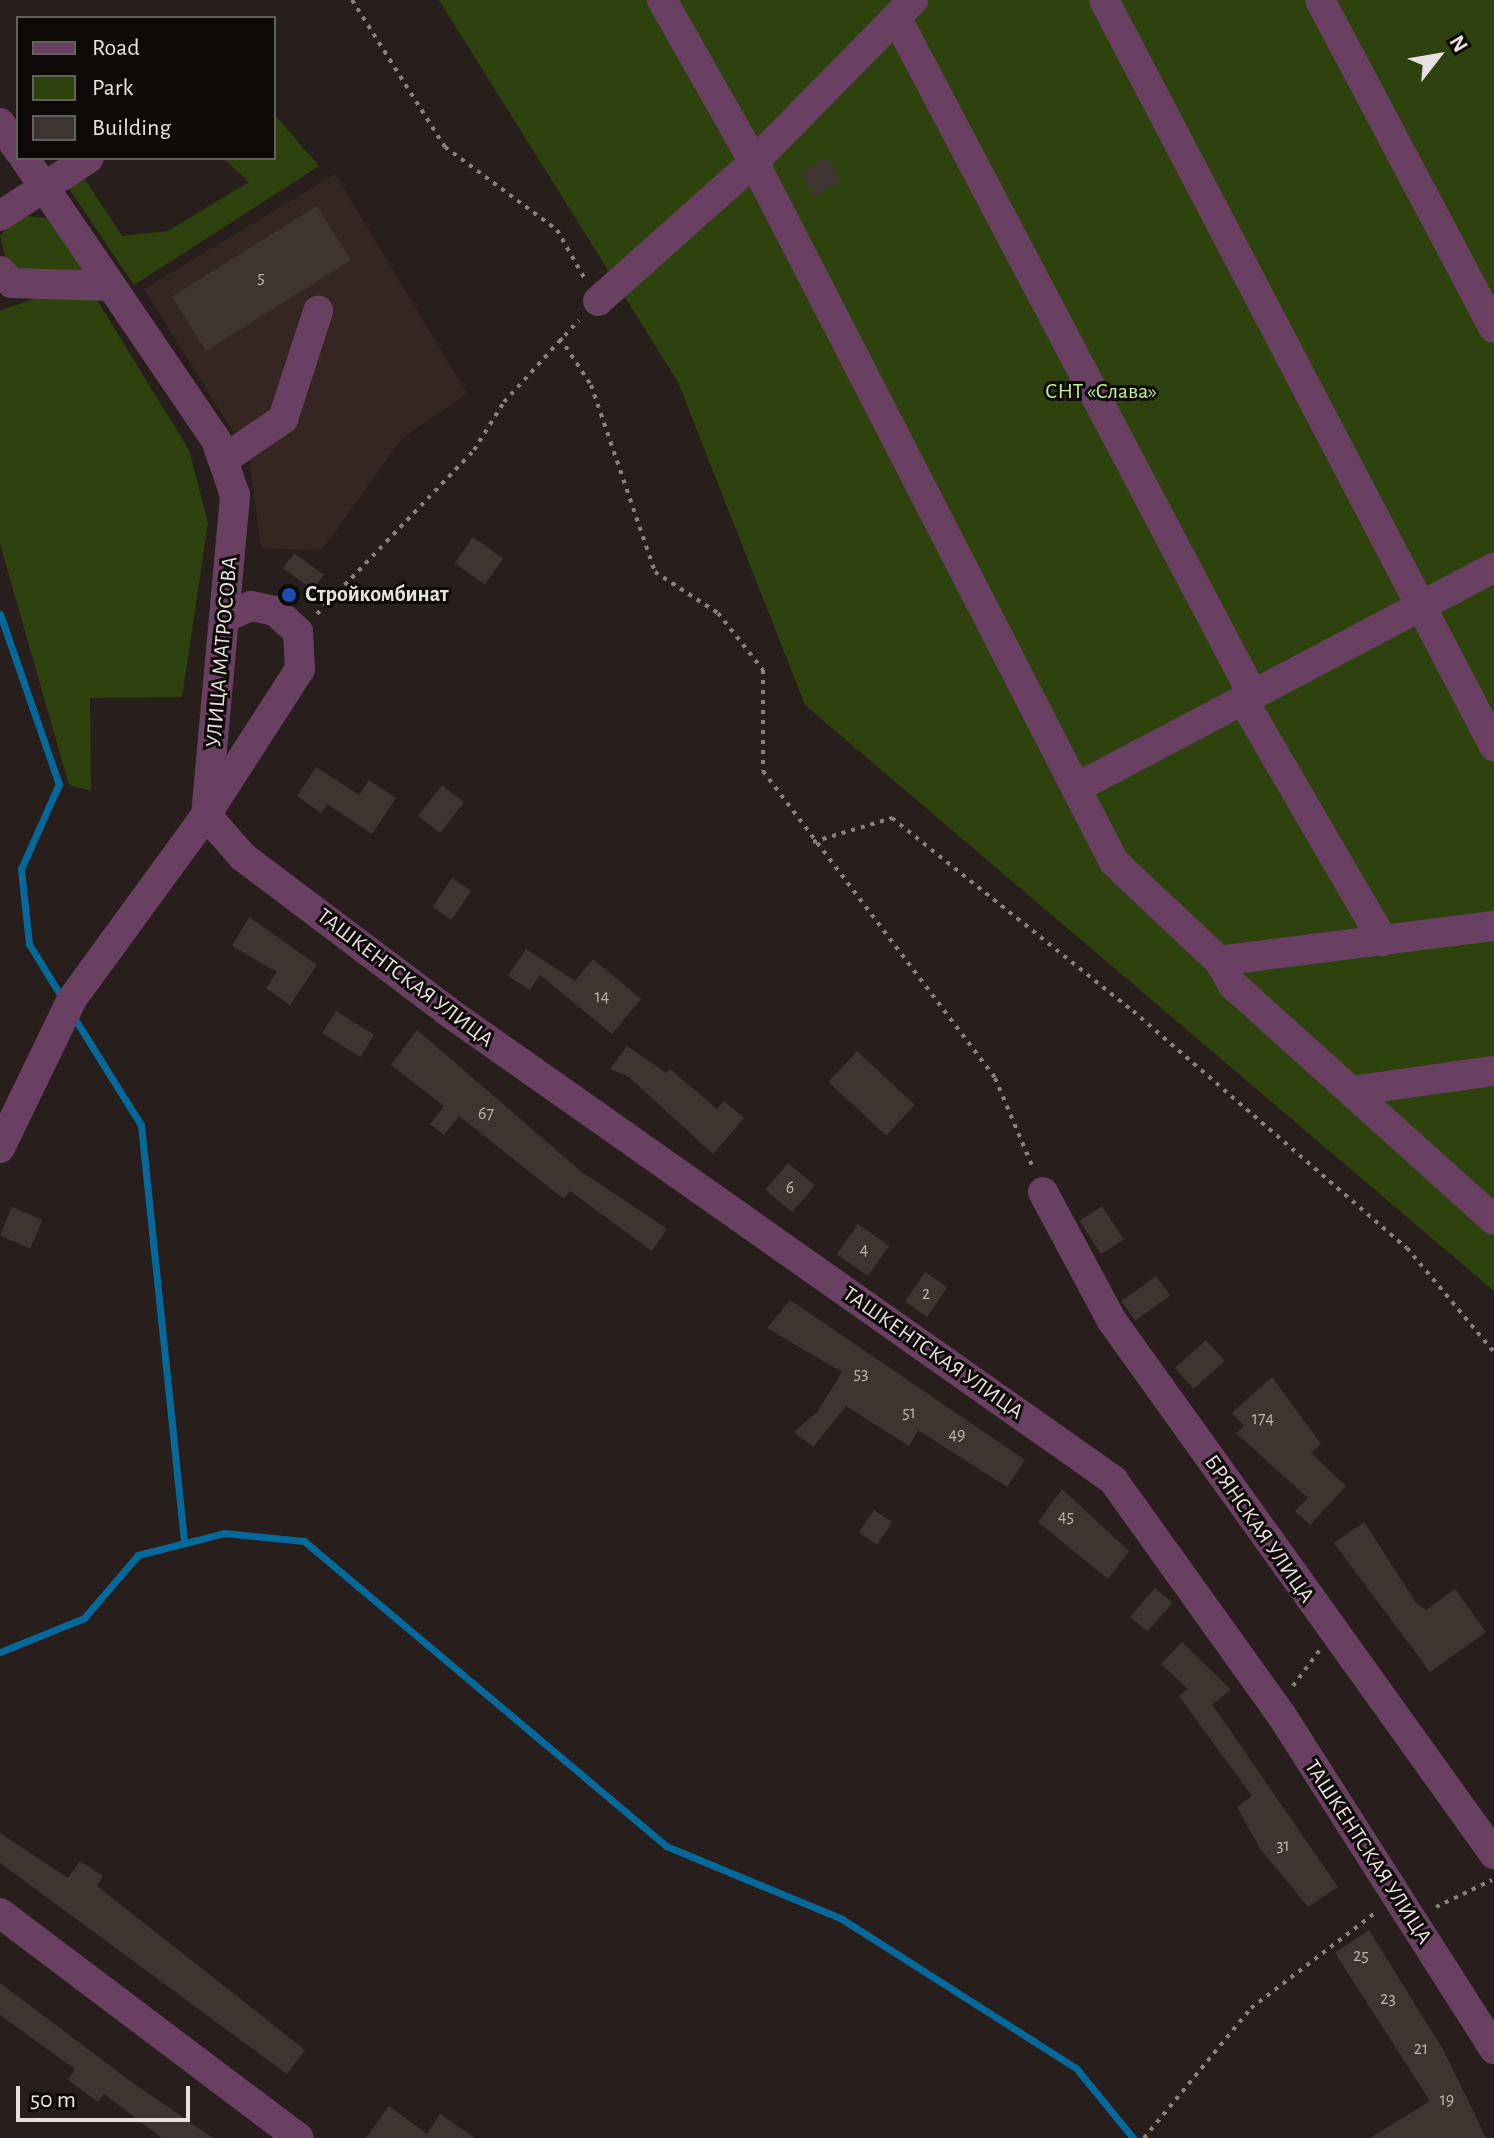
<!DOCTYPE html>
<meta charset="utf-8">
<style>
body{margin:0}
#map{position:relative;width:1494px;height:2138px;overflow:hidden;background:#281f1c;font-family:"Alegreya Sans",sans-serif}
div>[style]{position:absolute}
.built>*{inset:0;background:#362621}
.green>*{inset:0;background:#2d420d}
.stream>*{height:7px;margin:-3.5px;padding:0 3.5px;transform-origin:3.5px;border-radius:3.5px;background:#06699b}
.building>*{inset:0;background:#3e3530;transform-origin:0 0}
.path>*{height:4px;margin-top:-2px;transform-origin:0;background:repeating-linear-gradient(90deg,#8a827f 0 4px,transparent 0 10px)}
.minor>*{height:30px;margin:-15px;padding:0 15px;transform-origin:15px;border-radius:15px;background:#6a4062}
.dots>*{width:22px;height:22px;translate:-50% -50%;box-sizing:border-box;border:4px solid #0e0a08;border-radius:50%}
span{translate:-50% -50%;white-space:nowrap;text-align:center;line-height:1.15;-webkit-text-stroke:6px #0e0a08;paint-order:stroke}
.number-label{font-size:18px;color:#beb6b3}
.number-label span{-webkit-text-stroke-width:0}
.park-label{font-size:22px;color:#c2f189}
.poi-label{font-size:22px;color:#e8e1df;font-weight:700}
.left{translate:0 -50%;text-align:left}
.street-label{font-size:22px;color:#e8e1df}
.legend{position:absolute;left:16px;top:16px;width:260px;height:144px;box-sizing:border-box;background:#0e0a08;border:2px solid #65605e;margin:0;padding:10px 14px;list-style:none;font-size:24px;color:#e8e1df}
.legend li{display:flex;align-items:center;gap:16px;height:40px}
.legend b{width:40px;border:2px solid #65605e}
.north{position:absolute;left:1398px;top:16px;width:80px;height:80px;-webkit-text-stroke:6px #0e0a08;paint-order:stroke;rotate:59deg;font-size:22px;font-weight:700;line-height:32px;text-align:center;color:#e8e1df}
.north::after{content:'';display:block;margin:auto;width:28px;height:36px;background:#e8e1df;clip-path:polygon(50% 0,100% 100%,50% 72%,0 100%)}
.scale{position:absolute;left:16px;top:2086px;width:174px;height:36px;box-sizing:border-box;border:4px solid #e8e1df;border-top:0;padding-left:10px;font-size:24px;line-height:28px;white-space:nowrap;color:#e8e1df;-webkit-text-stroke:6px #0e0a08;paint-order:stroke}
</style>
<div id="map">
<div class="built">
<div style="clip-path:polygon(335px 174px,467px 394px,402px 438px,322px 550px,261px 548px,249px 457px,144px 289px)"></div>
</div>
<div class="green">
<div style="clip-path:polygon(439px 0,1494px 0,1494px 1291px,805px 705px,678px 382px)"></div>
<div style="clip-path:polygon(274px 114px,319px 166px,134px 285px,68px 187px,84px 178px,122px 236px,168px 231px,249px 182px,223px 158px,274px 158px)"></div>
<div style="clip-path:polygon(19px 215px,52px 219px,86px 269px,70px 278px,10px 272px,0 236px)"></div>
<div style="clip-path:polygon(55px 291px,97px 300px,189px 450px,208px 523px,182px 697px,90px 698px,91px 791px,69px 785px,0 544px,0 311px)"></div>
</div>
<div class="stream">
<div style="left:0;top:614px;width:180px;rotate:70.9deg"></div>
<div style="left:59px;top:784px;width:93px;rotate:114.1deg"></div>
<div style="left:21px;top:869px;width:75px;rotate:83.9deg"></div>
<div style="left:29px;top:944px;width:65px;rotate:58.3deg"></div>
<div style="left:73px;top:1016px;width:128px;rotate:58deg"></div>
<div style="left:141px;top:1125px;width:420px;rotate:84.1deg"></div>
<div style="left:0;top:1652px;width:91px;rotate:-22deg"></div>
<div style="left:84px;top:1618px;width:83px;rotate:-49.4deg"></div>
<div style="left:138px;top:1555px;width:89px;rotate:-14.3deg"></div>
<div style="left:224px;top:1533px;width:80px;rotate:5.7deg"></div>
<div style="left:304px;top:1541px;width:473px;rotate:40.1deg"></div>
<div style="left:666px;top:1846px;width:191px;rotate:22.5deg"></div>
<div style="left:842px;top:1919px;width:277px;rotate:32.5deg"></div>
<div style="left:1076px;top:2068px;width:90px;rotate:50.8deg"></div>
</div>
<div class="building">
<div style="left:827px;top:157px;width:28px;height:31px;rotate:60deg"></div>
<div style="left:317px;top:206px;width:64px;height:171px;rotate:58deg"></div>
<div style="left:473px;top:537px;width:37px;height:32px;rotate:35deg"></div>
<div style="left:294px;top:553px;width:37px;height:19px;rotate:36deg"></div>
<div style="clip-path:polygon(316px 767px,359px 795px,369px 780px,396px 798px,372px 834px,327px 804px,321px 813px,297px 796px)"></div>
<div style="left:442px;top:785px;width:28px;height:39px;rotate:38deg"></div>
<div style="left:452px;top:878px;width:23px;height:35px;rotate:34deg"></div>
<div style="clip-path:polygon(249px 917px,317px 965px,290px 1005px,266px 988px,277px 972px,232px 946px)"></div>
<div style="clip-path:polygon(526px 949px,575px 981px,593px 959px,641px 999px,612px 1034px,540px 975px,530px 990px,508px 976px)"></div>
<div style="left:336px;top:1011px;width:45px;height:26px;rotate:32deg"></div>
<div style="clip-path:polygon(417px 1030px,583px 1173px,667px 1229px,652px 1251px,570px 1191px,564px 1199px,459px 1116px,444px 1135px,430px 1124px,444px 1106px,391px 1065px)"></div>
<div style="clip-path:polygon(627px 1046px,666px 1073px,670px 1069px,717px 1109px,724px 1101px,744px 1118px,713px 1154px,629px 1077px,610px 1069px)"></div>
<div style="left:857px;top:1051px;width:79px;height:42px;rotate:43deg"></div>
<div style="left:788px;top:1163px;width:35px;height:35px;rotate:40deg"></div>
<div style="left:1102px;top:1206px;width:40px;height:27px;rotate:57deg"></div>
<div style="left:12px;top:1207px;width:33px;height:31px;rotate:23deg"></div>
<div style="left:858px;top:1224px;width:38px;height:37px;rotate:35deg"></div>
<div style="left:925px;top:1272px;width:27px;height:36px;rotate:34deg"></div>
<div style="left:1156px;top:1276px;width:24px;height:43px;rotate:54deg"></div>
<div style="clip-path:polygon(790px 1300px,1025px 1460px,1007px 1487px,918px 1430px,909px 1446px,846px 1406px,813px 1447px,794px 1432px,818px 1411px,842px 1372px,767px 1328px)"></div>
<div style="left:1206px;top:1340px;width:28px;height:42px;rotate:48deg"></div>
<div style="clip-path:polygon(1272px 1377px,1321px 1444px,1311px 1453px,1346px 1486px,1310px 1525px,1295px 1511px,1308px 1498px,1236px 1433px,1244px 1426px,1232px 1413px)"></div>
<div style="clip-path:polygon(1062px 1489px,1129px 1551px,1108px 1579px,1038px 1522px)"></div>
<div style="left:874px;top:1510px;width:22px;height:27px;rotate:34deg"></div>
<div style="clip-path:polygon(1364px 1522px,1417px 1604px,1426px 1610px,1455px 1589px,1486px 1632px,1430px 1672px,1334px 1543px)"></div>
<div style="left:1155px;top:1588px;width:23px;height:38px;rotate:41deg"></div>
<div style="clip-path:polygon(1182px 1642px,1231px 1690px,1212px 1704px,1338px 1887px,1308px 1907px,1259px 1847px,1237px 1807px,1252px 1796px,1179px 1696px,1188px 1689px,1161px 1664px)"></div>
<div style="clip-path:polygon(0 1833px,68px 1878px,80px 1861px,103px 1876px,97px 1886px,305px 2050px,287px 2074px,0 1863px)"></div>
<div style="clip-path:polygon(1369px 1930px,1444px 2051px,1486px 2138px,1370px 2138px,1430px 2101px,1335px 1953px)"></div>
<div style="clip-path:polygon(0 1983px,133px 2083px,213px 2138px,162px 2138px,104px 2094px,98px 2102px,68px 2080px,75px 2069px,0 2015px)"></div>
<div style="clip-path:polygon(389px 2106px,427px 2134px,440px 2114px,475px 2138px,366px 2138px)"></div>
</div>
<div class="path">
<div style="left:352px;top:0;width:174px;rotate:57.7deg"></div>
<div style="left:445px;top:147px;width:139px;rotate:36.5deg"></div>
<div style="left:557px;top:230px;width:56px;rotate:60.3deg"></div>
<div style="left:560px;top:338px;width:56px;rotate:56.6deg"></div>
<div style="left:591px;top:385px;width:198px;rotate:71.1deg"></div>
<div style="left:655px;top:572px;width:75px;rotate:33.1deg"></div>
<div style="left:718px;top:613px;width:73px;rotate:51.7deg"></div>
<div style="left:763px;top:670px;width:101px;rotate:90deg"></div>
<div style="left:763px;top:771px;width:385px;rotate:52.9deg"></div>
<div style="left:995px;top:1078px;width:98px;rotate:67.1deg"></div>
<div style="left:317px;top:614px;width:227px;rotate:-46.2deg"></div>
<div style="left:474px;top:450px;width:57px;rotate:-58deg"></div>
<div style="left:504px;top:402px;width:111px;rotate:-47.6deg"></div>
<div style="left:813px;top:842px;width:83px;rotate:-16.9deg"></div>
<div style="left:892px;top:818px;width:309px;rotate:38.7deg"></div>
<div style="left:1133px;top:1011px;width:362px;rotate:40.9deg"></div>
<div style="left:1407px;top:1248px;width:136px;rotate:50.1deg"></div>
<div style="left:1293px;top:1686px;width:44px;rotate:-53.4deg"></div>
<div style="left:1436px;top:1907px;width:62px;rotate:-25.7deg"></div>
<div style="left:1144px;top:2138px;width:168px;rotate:-50.5deg"></div>
<div style="left:1251px;top:2008px;width:158px;rotate:-37.5deg"></div>
</div>
<div class="minor">
<div style="left:662px;top:0;width:186px;rotate:60.4deg"></div>
<div style="left:754px;top:162px;width:787px;rotate:62.78deg"></div>
<div style="left:1114px;top:862px;width:144px;rotate:43.3deg"></div>
<div style="left:1219px;top:961px;width:277px;rotate:-7.3deg"></div>
<div style="left:1104px;top:0;width:842px;rotate:62.4deg"></div>
<div style="left:1320px;top:0;width:371px;rotate:62.1deg"></div>
<div style="left:896px;top:17px;width:766px;rotate:62.23deg"></div>
<div style="left:0;top:123px;width:32px;rotate:56deg"></div>
<div style="left:0;top:216px;width:106px;rotate:-33.1deg"></div>
<div style="left:0;top:271px;width:17px;rotate:45deg"></div>
<div style="left:12px;top:283px;width:99px;rotate:1.7deg"></div>
<div style="left:598px;top:301px;width:209px;rotate:-41.7deg"></div>
<div style="left:754px;top:162px;width:227px;rotate:-45.5deg"></div>
<div style="left:223px;top:460px;width:73px;rotate:-34.3deg"></div>
<div style="left:283px;top:419px;width:114px;rotate:-72deg"></div>
<div style="left:227px;top:617px;width:26px;rotate:-25deg"></div>
<div style="left:251px;top:606px;width:25px;rotate:12deg"></div>
<div style="left:275px;top:611px;width:31px;rotate:42deg"></div>
<div style="left:298px;top:632px;width:37px;rotate:87deg"></div>
<div style="left:300px;top:669px;width:174px;rotate:122.8deg"></div>
<div style="left:206px;top:815px;width:56px;rotate:48.6deg"></div>
<div style="left:243px;top:857px;width:256px;rotate:37deg"></div>
<div style="left:447px;top:1011px;width:815px;rotate:35.15deg"></div>
<div style="left:1113px;top:1480px;width:290px;rotate:54.4deg"></div>
<div style="left:1282px;top:1716px;width:395px;rotate:57.5deg"></div>
<div style="left:1243px;top:700px;width:279px;rotate:59.8deg"></div>
<div style="left:1076px;top:788px;width:472px;rotate:-27.8deg"></div>
<div style="left:1219px;top:961px;width:28px;rotate:60deg"></div>
<div style="left:1233px;top:985px;width:351px;rotate:42deg"></div>
<div style="left:1351px;top:1091px;width:144px;rotate:-8deg"></div>
<div style="left:0;top:1148px;width:165px;rotate:-64.2deg"></div>
<div style="left:72px;top:999px;width:228px;rotate:-53.9deg"></div>
<div style="left:206px;top:815px;width:321px;rotate:-84.8deg"></div>
<div style="left:235px;top:495px;width:58px;rotate:-109.1deg"></div>
<div style="left:216px;top:440px;width:341px;rotate:-124.2deg"></div>
<div style="left:1043px;top:1192px;width:146px;rotate:61.9deg"></div>
<div style="left:1112px;top:1321px;width:656px;rotate:54.37deg"></div>
<div style="left:0;top:1913px;width:374px;rotate:37deg"></div>
</div>
<div class="dots">
<div style="left:289px;top:595px;background:#1a4fb4"></div>
</div>
<div class="number-label">
<span style="left:261px;top:278px">5</span>
<span style="left:602px;top:997px">14</span>
<span style="left:486px;top:1114px">67</span>
<span style="left:790px;top:1188px">6</span>
<span style="left:864px;top:1250px">4</span>
<span style="left:926px;top:1294px">2</span>
<span style="left:861px;top:1374px">53</span>
<span style="left:909px;top:1413px">51</span>
<span style="left:1263px;top:1419px">174</span>
<span style="left:957px;top:1435px">49</span>
<span style="left:1066px;top:1517px">45</span>
<span style="left:1283px;top:1846px">31</span>
<span style="left:1361px;top:1956px">25</span>
<span style="left:1388px;top:1999px">23</span>
<span style="left:1421px;top:2049px">21</span>
<span style="left:1447px;top:2100px">19</span>
</div>
<div class="park-label">
<span style="left:1101px;top:392px">СНТ «Слава»</span>
</div>
<div class="poi-label">
<span class="left" style="left:305px;top:595px">Стройкомбинат</span>
</div>
<div class="street-label">
<span style="left:222px;top:652px;rotate:-85deg">УЛИЦА МАТРОСОВА</span>
<span style="left:405px;top:978px;rotate:37deg">ТАШКЕНТСКАЯ УЛИЦА</span>
<span style="left:933px;top:1353px;rotate:35deg">ТАШКЕНТСКАЯ УЛИЦА</span>
<span style="left:1259px;top:1529px;rotate:55deg">БРЯНСКАЯ УЛИЦА</span>
<span style="left:1368px;top:1852px;rotate:57deg">ТАШКЕНТСКАЯ УЛИЦА</span>
</div>
<ul class="legend">
<li><b style="height:10px;background:#6a4062"></b>Road</li>
<li><b style="height:22px;background:#2d420d"></b>Park</li>
<li><b style="height:22px;background:#3e3530"></b>Building</li>
</ul>
<div class="north">N</div>
<div class="scale">50 m</div>
</div>
